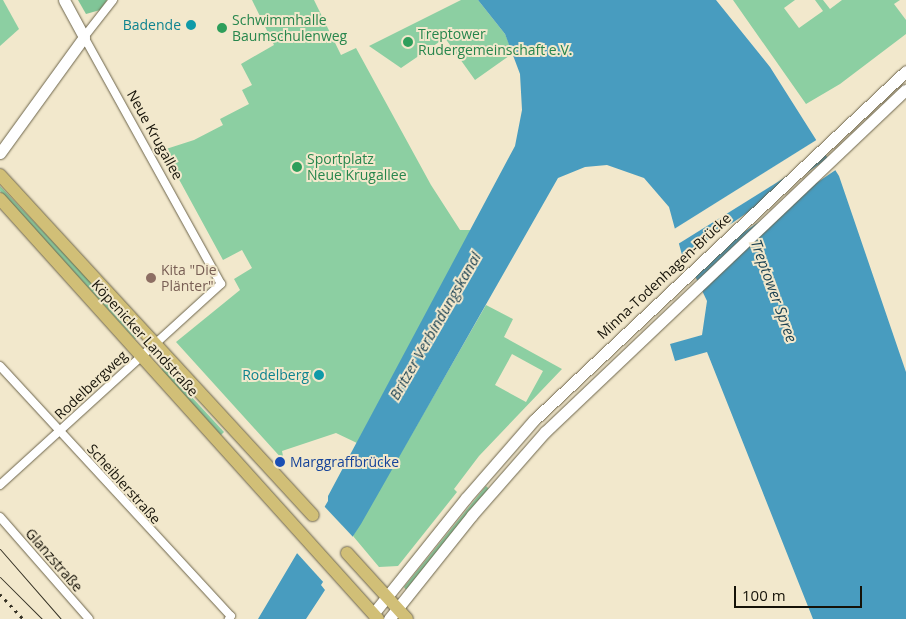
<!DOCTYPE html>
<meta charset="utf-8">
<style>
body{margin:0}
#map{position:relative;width:906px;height:619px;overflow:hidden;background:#f2e8cc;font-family:"Open Sans",sans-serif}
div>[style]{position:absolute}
.green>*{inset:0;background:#8ccfa2}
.forest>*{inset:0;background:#80c597}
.water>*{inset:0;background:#489cbf}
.pier>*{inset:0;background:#f2e8cc;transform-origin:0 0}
.roads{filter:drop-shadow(0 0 1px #6c644b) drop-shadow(0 0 1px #6c644b)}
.street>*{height:8px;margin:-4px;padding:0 4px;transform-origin:4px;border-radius:4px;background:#fff}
.secondary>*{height:11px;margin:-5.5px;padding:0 5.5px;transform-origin:5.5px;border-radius:5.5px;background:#fff}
.primary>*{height:12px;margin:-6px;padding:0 6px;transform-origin:6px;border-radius:6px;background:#d1bf77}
.tram>*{height:1px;margin:-0.5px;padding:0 0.5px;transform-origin:0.5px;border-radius:0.5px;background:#363225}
.rail>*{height:2.5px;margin-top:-1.25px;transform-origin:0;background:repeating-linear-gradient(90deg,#363225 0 2.5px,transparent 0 7.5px)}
.dots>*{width:14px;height:14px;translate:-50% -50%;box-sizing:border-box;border:2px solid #f2e8cc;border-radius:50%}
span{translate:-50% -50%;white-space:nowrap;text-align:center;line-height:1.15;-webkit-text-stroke:4px #f2e8cc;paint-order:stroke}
.leisure-label{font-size:14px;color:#27864d}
.left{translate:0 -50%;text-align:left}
.culture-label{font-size:14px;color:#0d838f}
.right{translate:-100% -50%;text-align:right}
.street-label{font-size:14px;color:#151208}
.education-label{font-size:14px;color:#785e54}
.transit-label{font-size:14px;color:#164399}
.water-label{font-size:15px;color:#1d4353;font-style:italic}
.scale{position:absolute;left:734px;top:586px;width:128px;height:22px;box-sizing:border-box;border:2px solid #151208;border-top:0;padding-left:6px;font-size:15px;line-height:18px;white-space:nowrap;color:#151208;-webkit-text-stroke:4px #f2e8cc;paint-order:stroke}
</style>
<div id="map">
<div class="green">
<div style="clip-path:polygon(0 0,3px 0,19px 29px,0 46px)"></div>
<div style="clip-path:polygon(252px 0,314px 0,341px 55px,356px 48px,431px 185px,460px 230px,471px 230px,357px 443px,336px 433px,282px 451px,284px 461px,176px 342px,240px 290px,234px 279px,252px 268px,242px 250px,223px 260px,163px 150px,194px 140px,223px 125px,220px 119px,249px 104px,242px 90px,252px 85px,241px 64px,274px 45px)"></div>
<div style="clip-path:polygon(461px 0,478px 0,505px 34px,513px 53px,475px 80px,445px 38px,401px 68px,369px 46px)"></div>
<div style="clip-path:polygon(733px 0,795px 0,784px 8px,799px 28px,823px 11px,815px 0,823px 0,830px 9px,842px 0,900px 0,894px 4px,906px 20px,906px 34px,840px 84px,806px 104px)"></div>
<div style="clip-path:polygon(0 186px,93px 284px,140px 338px,135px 339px,0 191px)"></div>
<div style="clip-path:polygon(evenodd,486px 305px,513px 319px,504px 337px,562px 369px,479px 456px,454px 489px,457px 492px,398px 566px,379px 567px,353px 536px,486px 305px,512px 354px,543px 371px,526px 402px,495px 385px,512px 354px)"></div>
<div style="clip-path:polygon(164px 367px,224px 432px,221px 435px,161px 369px)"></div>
<div style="clip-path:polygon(486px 486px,489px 489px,406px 590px,404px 587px)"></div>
</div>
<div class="forest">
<div style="clip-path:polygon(78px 0,107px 0,100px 10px,86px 14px)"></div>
</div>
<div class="water">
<div style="clip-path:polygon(478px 0,716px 0,770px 67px,839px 176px,906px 372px,906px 619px,813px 619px,707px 352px,675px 361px,670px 344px,702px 335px,707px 301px,685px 255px,682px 255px,669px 207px,644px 178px,607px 165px,585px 167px,558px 178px,361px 524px,321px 585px,325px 590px,306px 619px,258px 619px,328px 501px,328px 496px,515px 146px,522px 110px,520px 74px,505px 34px)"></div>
</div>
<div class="pier">
<div style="left:818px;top:139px;width:15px;height:180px;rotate:58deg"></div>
<div style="left:830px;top:157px;width:14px;height:183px;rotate:56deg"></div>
<div style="clip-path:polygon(323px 505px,354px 538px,325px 584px,296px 552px)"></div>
</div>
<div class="roads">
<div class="street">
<div style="left:0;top:366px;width:340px;rotate:47.3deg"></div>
<div style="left:231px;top:616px;width:4px;rotate:124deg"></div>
<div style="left:0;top:485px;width:299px;rotate:-42.3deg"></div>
<div style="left:221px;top:284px;width:282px;rotate:-119deg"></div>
<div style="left:84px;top:37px;width:47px;rotate:-51.9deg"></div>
<div style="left:0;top:517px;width:135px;rotate:48.9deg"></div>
</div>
<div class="secondary">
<div style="left:0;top:153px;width:143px;rotate:-54.1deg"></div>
<div style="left:84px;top:37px;width:42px;rotate:-118.4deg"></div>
<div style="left:373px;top:614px;width:149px;rotate:-51.3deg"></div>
<div style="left:466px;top:498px;width:103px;rotate:-48.9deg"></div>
<div style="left:534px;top:420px;width:510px;rotate:-43.17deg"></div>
<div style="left:389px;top:619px;width:133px;rotate:-51.4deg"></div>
<div style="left:472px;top:515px;width:111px;rotate:-48.7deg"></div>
<div style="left:545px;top:432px;width:497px;rotate:-43.5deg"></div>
</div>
<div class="primary">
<div style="left:0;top:175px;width:462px;rotate:47.4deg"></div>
<div style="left:0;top:199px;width:565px;rotate:48.01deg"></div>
<div style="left:347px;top:553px;width:89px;rotate:47.7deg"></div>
</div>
</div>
<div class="tram">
<div style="left:0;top:549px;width:93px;rotate:48.9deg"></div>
<div style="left:0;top:577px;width:59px;rotate:45deg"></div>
</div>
<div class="rail">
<div style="left:0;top:594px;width:34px;rotate:47deg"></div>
</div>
<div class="dots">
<div style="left:191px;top:25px;background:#0f9aa8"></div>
<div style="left:222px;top:28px;background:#2e9e5b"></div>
<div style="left:408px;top:42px;background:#2e9e5b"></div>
<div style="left:297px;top:167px;background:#2e9e5b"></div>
<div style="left:151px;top:278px;background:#8d6e63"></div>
<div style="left:319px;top:375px;background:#0f9aa8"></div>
<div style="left:280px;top:462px;background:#1a4fb4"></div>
</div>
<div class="leisure-label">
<span class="left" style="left:232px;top:28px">Schwimmhalle<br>Baumschulenweg</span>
<span class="left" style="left:418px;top:42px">Treptower<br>Rudergemeinschaft e.V.</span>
<span class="left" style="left:307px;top:167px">Sportplatz<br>Neue Krugallee</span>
</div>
<div class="culture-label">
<span class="right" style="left:181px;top:25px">Badende</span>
<span class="right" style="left:309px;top:375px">Rodelberg</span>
</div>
<div class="street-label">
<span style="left:155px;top:135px;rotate:61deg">Neue Krugallee</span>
<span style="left:664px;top:276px;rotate:-43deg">Minna-Todenhagen-Brücke</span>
<span style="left:145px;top:338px;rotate:48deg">Köpenicker Landstraße</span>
<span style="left:91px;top:385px;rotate:-43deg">Rodelbergweg</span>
<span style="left:124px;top:484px;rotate:48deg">Scheiblerstraße</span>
<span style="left:54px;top:560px;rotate:49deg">Glanzstraße</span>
</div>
<div class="education-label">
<span class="left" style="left:161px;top:278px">Kita "Die<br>Plänter"</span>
</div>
<div class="transit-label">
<span class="left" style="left:290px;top:462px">Marggraffbrücke</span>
</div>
<div class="water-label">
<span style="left:774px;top:291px;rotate:70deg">Treptower Spree</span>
<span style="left:435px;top:326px;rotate:-60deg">Britzer Verbindungskanal</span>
</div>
<div class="scale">100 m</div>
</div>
